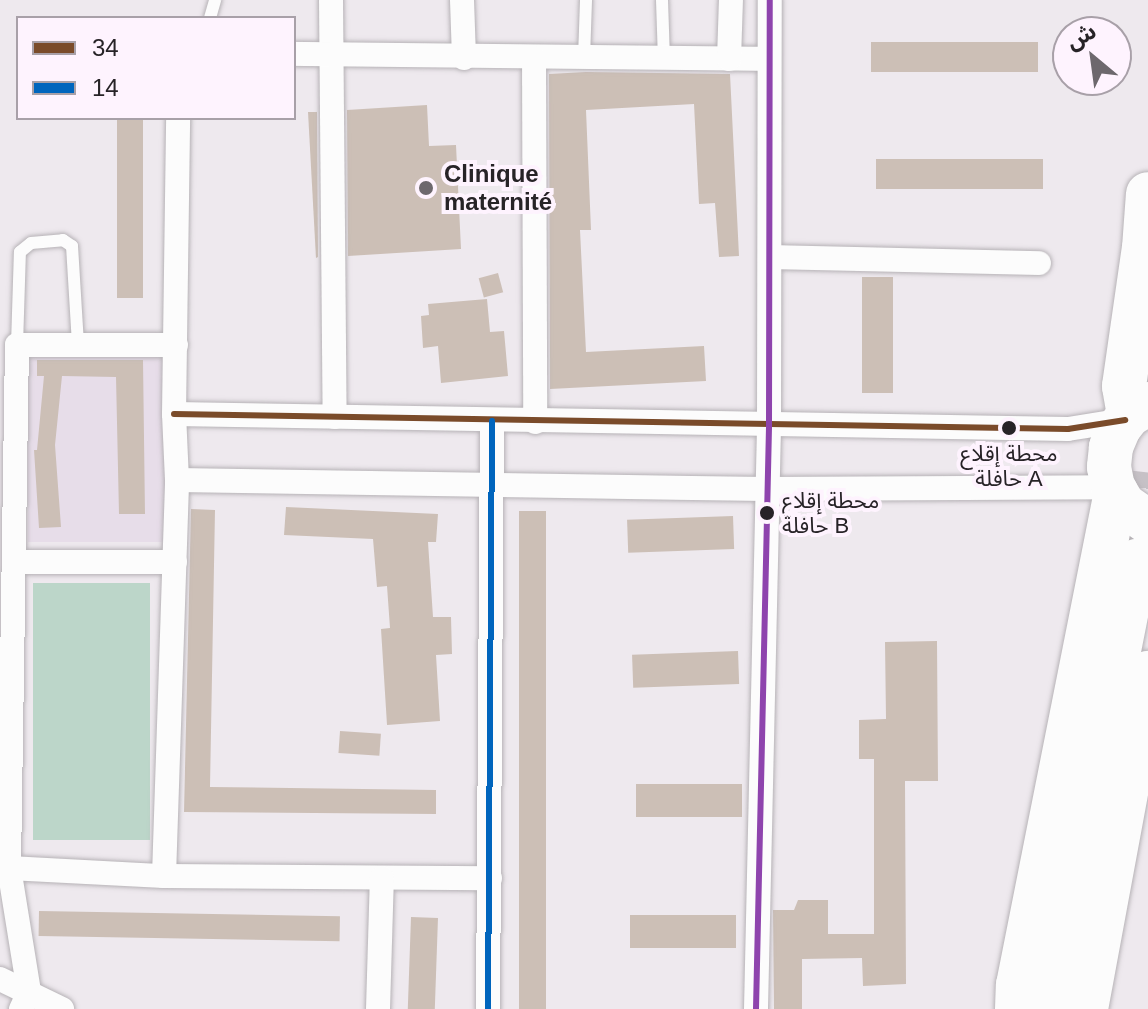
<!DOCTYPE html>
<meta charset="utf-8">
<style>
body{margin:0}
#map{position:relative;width:1148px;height:1009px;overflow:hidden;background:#eee9ee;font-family:Arial,"Noto Sans Arabic",sans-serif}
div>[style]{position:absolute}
.commercial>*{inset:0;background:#e7dde9;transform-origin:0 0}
.green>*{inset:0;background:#bcd6c9;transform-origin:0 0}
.building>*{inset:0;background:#ccbfb6;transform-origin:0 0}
.highway-tunnel>*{height:44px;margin-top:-22px;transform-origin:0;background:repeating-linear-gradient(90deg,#c6c1c6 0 44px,transparent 0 66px)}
.roads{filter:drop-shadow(0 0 2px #b6b2b6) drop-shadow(0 0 2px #b6b2b6)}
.lane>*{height:12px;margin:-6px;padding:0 6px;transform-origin:6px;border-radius:6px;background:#fcfcfc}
.street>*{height:24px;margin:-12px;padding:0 12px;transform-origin:12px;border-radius:12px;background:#fcfcfc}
.highway>*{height:44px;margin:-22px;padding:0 22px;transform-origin:22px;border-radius:22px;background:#fcfcfc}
.bus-1>*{height:6px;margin:-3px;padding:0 3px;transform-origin:3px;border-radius:3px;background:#7a4b2a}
.bus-2>*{height:6px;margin:-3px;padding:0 3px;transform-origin:3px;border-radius:3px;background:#0065bd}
.bus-3>*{height:6px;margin:-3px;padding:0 3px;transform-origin:3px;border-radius:3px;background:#8e44ad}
.dots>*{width:22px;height:22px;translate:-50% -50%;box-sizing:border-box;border:4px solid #fef3fe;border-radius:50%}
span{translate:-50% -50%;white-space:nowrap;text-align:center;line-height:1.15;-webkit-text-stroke:8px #fef3fe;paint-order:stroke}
.bus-label{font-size:22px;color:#272327}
.left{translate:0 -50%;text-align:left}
.poi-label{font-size:24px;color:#272327;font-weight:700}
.legend{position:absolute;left:16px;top:16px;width:280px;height:104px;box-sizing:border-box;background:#fef3fe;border:2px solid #a8a0a8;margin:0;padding:10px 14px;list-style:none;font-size:24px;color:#272327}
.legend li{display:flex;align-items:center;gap:16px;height:40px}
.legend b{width:40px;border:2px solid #a8a0a8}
.north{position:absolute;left:1052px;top:16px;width:80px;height:80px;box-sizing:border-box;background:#fef3fe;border:2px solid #a8a0a8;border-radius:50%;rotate:331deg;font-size:22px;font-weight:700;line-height:32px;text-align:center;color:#272327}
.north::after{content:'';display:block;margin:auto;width:28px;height:36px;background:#6d686d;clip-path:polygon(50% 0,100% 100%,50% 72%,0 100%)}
</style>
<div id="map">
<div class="commercial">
<div style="left:28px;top:355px;width:138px;height:187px"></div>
</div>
<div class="green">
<div style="left:33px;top:583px;width:117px;height:257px"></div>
</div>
<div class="building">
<div style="left:871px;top:42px;width:167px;height:30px"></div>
<div style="clip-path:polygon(586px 72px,730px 74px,739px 256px,719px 257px,715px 203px,699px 204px,694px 104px,586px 110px,591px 230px,580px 230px,586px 352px,704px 346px,706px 381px,550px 389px,549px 74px)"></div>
<div style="clip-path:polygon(427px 105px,429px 146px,456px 145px,461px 249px,348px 256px,347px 110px)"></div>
<div style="clip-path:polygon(308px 112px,317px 112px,318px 257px,316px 258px)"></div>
<div style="left:117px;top:118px;width:26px;height:180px"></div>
<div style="left:876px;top:159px;width:167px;height:30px"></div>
<div style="left:498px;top:273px;width:20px;height:20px;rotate:75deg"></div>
<div style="left:862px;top:277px;width:31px;height:116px"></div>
<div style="clip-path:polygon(487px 299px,490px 332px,504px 331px,508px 376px,441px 383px,438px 346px,423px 348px,421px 316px,429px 315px,428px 304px)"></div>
<div style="clip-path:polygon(37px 360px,143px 360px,145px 514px,119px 514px,116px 377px,62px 376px,55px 445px,61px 527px,39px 528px,34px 450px,37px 450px,44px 376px,37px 376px)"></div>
<div style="clip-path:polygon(286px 507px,438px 514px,436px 542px,428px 542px,433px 617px,451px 617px,452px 654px,436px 655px,440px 721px,387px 725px,381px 629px,390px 628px,387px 586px,377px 587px,373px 539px,284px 535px)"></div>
<div style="clip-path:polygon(191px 509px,215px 510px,210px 787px,436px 790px,436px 814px,184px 812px)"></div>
<div style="left:519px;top:511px;width:27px;height:498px"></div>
<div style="left:733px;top:516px;width:33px;height:106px;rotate:88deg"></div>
<div style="clip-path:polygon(937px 641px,938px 781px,905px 781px,906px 984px,863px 986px,862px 958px,802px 959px,802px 1009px,774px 1009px,773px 910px,794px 910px,798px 900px,828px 900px,828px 934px,874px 934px,874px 759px,859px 759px,859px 720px,886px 719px,885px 642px)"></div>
<div style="left:738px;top:651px;width:33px;height:106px;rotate:88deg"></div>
<div style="left:340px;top:731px;width:41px;height:22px;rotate:4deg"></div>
<div style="left:742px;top:784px;width:33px;height:106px;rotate:90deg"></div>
<div style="left:39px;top:911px;width:301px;height:25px;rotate:1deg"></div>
<div style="left:736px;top:915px;width:33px;height:106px;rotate:90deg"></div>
<div style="left:411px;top:917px;width:27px;height:92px;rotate:2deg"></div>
</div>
<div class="highway-tunnel">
<div style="left:1138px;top:554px;width:82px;rotate:-83deg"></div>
</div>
<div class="roads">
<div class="lane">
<div style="left:662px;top:0;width:59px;rotate:88.1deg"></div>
<div style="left:210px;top:18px;width:19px;rotate:-74deg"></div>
<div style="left:584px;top:58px;width:58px;rotate:-88deg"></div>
<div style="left:17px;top:345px;width:93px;rotate:-88.2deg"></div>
<div style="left:20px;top:252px;width:14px;rotate:-39deg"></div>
<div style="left:31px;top:243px;width:32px;rotate:-5deg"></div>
<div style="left:63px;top:240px;width:11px;rotate:34deg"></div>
<div style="left:72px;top:246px;width:98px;rotate:86.5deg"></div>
</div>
<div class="street">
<div style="left:331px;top:0;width:417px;rotate:89.5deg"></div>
<div style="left:462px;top:0;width:58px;rotate:88deg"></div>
<div style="left:294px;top:54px;width:474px;rotate:0.6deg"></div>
<div style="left:534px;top:58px;width:364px;rotate:89.8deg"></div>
<div style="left:729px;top:59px;width:59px;rotate:-88.1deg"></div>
<div style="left:770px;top:257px;width:269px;rotate:1.3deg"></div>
<div style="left:176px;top:345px;width:159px;rotate:180deg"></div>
<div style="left:17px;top:345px;width:523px;rotate:90.88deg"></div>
<div style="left:9px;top:868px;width:155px;rotate:3deg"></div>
<div style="left:164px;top:876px;width:326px;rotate:0.4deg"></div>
<div style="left:174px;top:414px;width:894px;rotate:0.96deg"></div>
<div style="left:1068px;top:429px;width:58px;rotate:-9deg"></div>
<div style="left:177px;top:480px;width:589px;rotate:0.88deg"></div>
<div style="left:766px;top:489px;width:347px;rotate:-0.3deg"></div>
<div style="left:14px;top:562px;width:161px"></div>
<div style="left:9px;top:868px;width:126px;rotate:80.8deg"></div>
<div style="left:29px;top:992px;width:19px;rotate:115deg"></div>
<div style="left:164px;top:876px;width:396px;rotate:-88.1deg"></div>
<div style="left:177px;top:480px;width:66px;rotate:-92.6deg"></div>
<div style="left:174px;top:414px;width:296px;rotate:-89.2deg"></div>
<div style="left:0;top:979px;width:69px;rotate:25.8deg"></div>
<div style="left:378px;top:1009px;width:131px;rotate:-88.3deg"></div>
<div style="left:488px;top:1009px;width:588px;rotate:-89.61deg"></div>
<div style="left:756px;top:1009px;width:582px;rotate:-88.72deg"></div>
<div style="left:769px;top:427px;width:427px;rotate:-89.9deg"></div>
</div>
<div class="highway">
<div style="left:1148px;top:404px;width:22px;rotate:150deg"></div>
<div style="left:1129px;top:415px;width:16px;rotate:128deg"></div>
<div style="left:1119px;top:428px;width:21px;rotate:113deg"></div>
<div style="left:1111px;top:447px;width:20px;rotate:96deg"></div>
<div style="left:1109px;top:467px;width:20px;rotate:79deg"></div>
<div style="left:1113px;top:487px;width:21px;rotate:59deg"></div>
<div style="left:1124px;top:505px;width:29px;rotate:35deg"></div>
<div style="left:1129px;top:415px;width:29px;rotate:-100deg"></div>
<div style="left:1124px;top:386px;width:139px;rotate:-81.8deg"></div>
<div style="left:1144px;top:248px;width:54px;rotate:-85.8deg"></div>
<div style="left:1017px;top:1009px;width:24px;rotate:-88deg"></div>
<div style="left:1018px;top:985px;width:503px;rotate:-78.76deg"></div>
<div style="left:1048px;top:1009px;width:457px;rotate:-78.8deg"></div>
<div style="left:1086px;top:1009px;width:342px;rotate:-79.5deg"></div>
</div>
</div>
<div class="bus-1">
<div style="left:174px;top:414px;width:894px;rotate:0.96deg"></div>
<div style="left:1068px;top:429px;width:58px;rotate:-9deg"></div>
</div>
<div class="bus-2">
<div style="left:488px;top:1009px;width:588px;rotate:-89.61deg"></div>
</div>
<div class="bus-3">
<div style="left:756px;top:1009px;width:582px;rotate:-88.72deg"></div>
<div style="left:769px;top:427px;width:427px;rotate:-89.9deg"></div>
</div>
<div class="dots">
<div style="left:426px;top:188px;background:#6d686d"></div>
<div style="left:1009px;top:428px;background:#272327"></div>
<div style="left:767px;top:513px;background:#272327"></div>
</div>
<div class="bus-label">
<span style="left:1009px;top:466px">محطة إقلاع<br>حافلة A</span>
<span class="left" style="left:782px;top:513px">محطة إقلاع<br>حافلة B</span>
</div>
<div class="poi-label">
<span class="left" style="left:444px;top:188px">Clinique<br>maternité</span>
</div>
<ul class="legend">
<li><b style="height:10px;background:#7a4b2a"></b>34</li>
<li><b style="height:10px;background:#0065bd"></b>14</li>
</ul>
<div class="north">ش</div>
</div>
